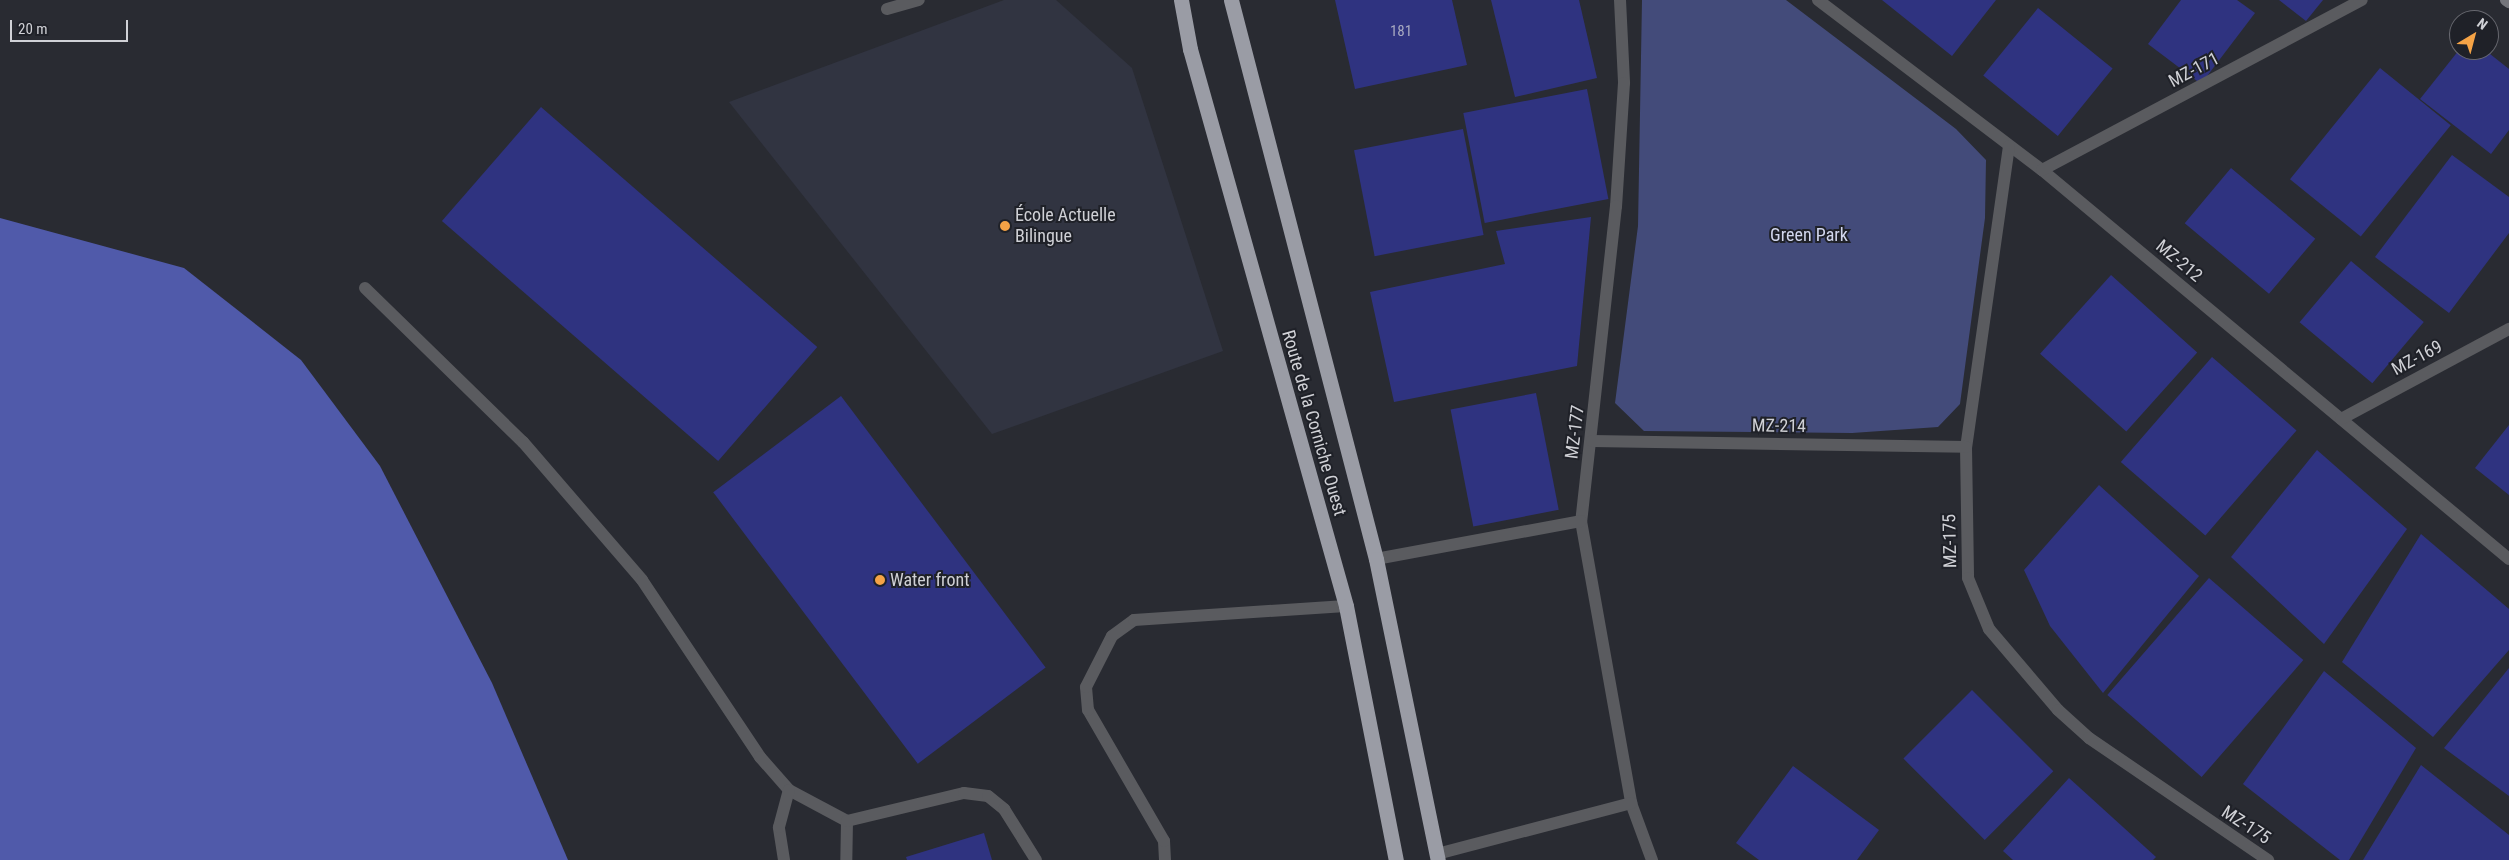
<!DOCTYPE html>
<meta charset="utf-8">
<style>
body{margin:0}
#map{position:relative;width:2509px;height:860px;overflow:hidden;background:#292b32;font-family:"Roboto Condensed",sans-serif}
div>[style]{position:absolute}
.built>*{inset:0;background:#313441}
.green>*{inset:0;background:#434b7a}
.water>*{inset:0;background:#505aaa}
.building>*{inset:0;background:#2f3380;transform-origin:0 0}
.lane>*{height:12px;margin:-6px;padding:0 6px;transform-origin:6px;border-radius:6px;background:#5a5b5f}
.street>*{height:12px;margin:-6px;padding:0 6px;transform-origin:6px;border-radius:6px;background:#5a5b5f}
.secondary>*{height:12px;margin:-6px;padding:0 6px;transform-origin:6px;border-radius:6px;background:#74757b}
.highway>*{height:15px;margin:-7.5px;padding:0 7.5px;transform-origin:7.5px;border-radius:7.5px;background:#9a9ca5}
.dots>*{width:14px;height:14px;translate:-50% -50%;box-sizing:border-box;border:2px solid #1f2128;border-radius:50%}
span{translate:-50% -50%;white-space:nowrap;text-align:center;line-height:1.15;-webkit-text-stroke:4px #1f2128;paint-order:stroke}
.number-label{font-size:15px;color:#a8aac0}
.number-label span{-webkit-text-stroke-width:0}
.street-label{font-size:18px;color:#d0d1d6}
.poi-label{font-size:18px;color:#d0d1d6}
.left{translate:0 -50%;text-align:left}
.park-label{font-size:18px;color:#d2d7ee}
.north{position:absolute;left:2449px;top:10px;width:50px;height:50px;box-sizing:border-box;background:#1f2128;border:1px solid #66676e;border-radius:50%;rotate:37deg;font-size:14px;font-weight:700;line-height:20px;text-align:center;color:#d0d1d6}
.north::after{content:'';display:block;margin:auto;width:18px;height:22px;background:#f5a346;clip-path:polygon(50% 0,100% 100%,50% 72%,0 100%)}
.scale{position:absolute;left:10px;top:20px;width:118px;height:22px;box-sizing:border-box;border:2px solid #d0d1d6;border-top:0;padding-left:6px;font-size:15px;line-height:18px;white-space:nowrap;color:#d0d1d6;-webkit-text-stroke:4px #1f2128;paint-order:stroke}
</style>
<div id="map">
<div class="built">
<div style="clip-path:polygon(1004px 0,1056px 0,1132px 68px,1223px 351px,992px 434px,729px 102px)"></div>
</div>
<div class="green">
<div style="clip-path:polygon(1642px 0,1786px 0,1956px 129px,1986px 160px,1985px 218px,1960px 404px,1938px 427px,1852px 433px,1644px 431px,1615px 403px,1638px 226px)"></div>
</div>
<div class="water">
<div style="clip-path:polygon(0 218px,184px 268px,301px 360px,380px 466px,492px 683px,568px 860px,0 860px)"></div>
</div>
<div class="building">
<div style="clip-path:polygon(1335px 0,1452px 0,1467px 65px,1355px 89px)"></div>
<div style="clip-path:polygon(1491px 0,1579px 0,1597px 78px,1515px 97px)"></div>
<div style="clip-path:polygon(1882px 0,1996px 0,1952px 56px)"></div>
<div style="clip-path:polygon(2181px 0,2237px 0,2255px 13px,2201px 84px,2148px 44px)"></div>
<div style="clip-path:polygon(2279px 0,2323px 0,2306px 21px)"></div>
<div style="left:2038px;top:8px;width:96px;height:87px;rotate:39deg"></div>
<div style="clip-path:polygon(2459px 50px,2485px 50px,2509px 69px,2509px 130px,2491px 154px,2420px 99px)"></div>
<div style="left:2380px;top:68px;width:91px;height:143px;rotate:39deg"></div>
<div style="left:1587px;top:89px;width:112px;height:126px;rotate:79deg"></div>
<div style="left:541px;top:107px;width:366px;height:151px;rotate:41deg"></div>
<div style="left:1463px;top:129px;width:108px;height:111px;rotate:79deg"></div>
<div style="clip-path:polygon(2452px 155px,2509px 197px,2509px 233px,2449px 313px,2375px 257px)"></div>
<div style="left:2231px;top:168px;width:110px;height:72px;rotate:40deg"></div>
<div style="clip-path:polygon(1591px 217px,1577px 366px,1394px 402px,1370px 292px,1505px 264px,1496px 231px)"></div>
<div style="left:2351px;top:261px;width:95px;height:80px;rotate:40deg"></div>
<div style="left:2111px;top:275px;width:116px;height:106px;rotate:42deg"></div>
<div style="left:2212px;top:357px;width:112px;height:139px;rotate:41deg"></div>
<div style="left:1536px;top:393px;width:119px;height:87px;rotate:79deg"></div>
<div style="left:841px;top:396px;width:340px;height:160px;rotate:53deg"></div>
<div style="clip-path:polygon(2509px 425px,2509px 495px,2475px 468px)"></div>
<div style="clip-path:polygon(2317px 450px,2407px 529px,2324px 644px,2231px 557px)"></div>
<div style="clip-path:polygon(2099px 485px,2199px 576px,2103px 693px,2050px 626px,2024px 570px)"></div>
<div style="clip-path:polygon(2421px 534px,2509px 609px,2509px 650px,2433px 737px,2342px 662px)"></div>
<div style="left:2209px;top:578px;width:125px;height:155px;rotate:41deg"></div>
<div style="clip-path:polygon(2509px 668px,2509px 796px,2444px 748px)"></div>
<div style="clip-path:polygon(2324px 671px,2416px 748px,2349px 860px,2340px 860px,2243px 784px)"></div>
<div style="left:1972px;top:690px;width:115px;height:97px;rotate:45deg"></div>
<div style="clip-path:polygon(2421px 765px,2509px 835px,2509px 860px,2363px 860px)"></div>
<div style="clip-path:polygon(1793px 766px,1879px 830px,1857px 860px,1759px 860px,1736px 843px)"></div>
<div style="clip-path:polygon(2069px 778px,2156px 857px,2153px 860px,2013px 860px,2003px 851px)"></div>
<div style="clip-path:polygon(984px 833px,992px 860px,907px 860px,906px 857px)"></div>
</div>
<div class="lane">
<div style="left:887px;top:9px;width:33px;rotate:-16deg"></div>
<div style="left:365px;top:288px;width:221px;rotate:44.3deg"></div>
<div style="left:523px;top:442px;width:182px;rotate:49.2deg"></div>
<div style="left:642px;top:580px;width:213px;rotate:56.3deg"></div>
<div style="left:760px;top:757px;width:44px;rotate:48.7deg"></div>
<div style="left:789px;top:790px;width:66px;rotate:28.1deg"></div>
<div style="left:847px;top:821px;width:39px;rotate:91deg"></div>
<div style="left:847px;top:821px;width:120px;rotate:-13.5deg"></div>
<div style="left:964px;top:793px;width:24px;rotate:7deg"></div>
<div style="left:988px;top:796px;width:21px;rotate:39deg"></div>
<div style="left:1004px;top:809px;width:60px;rotate:57.9deg"></div>
<div style="left:784px;top:860px;width:33px;rotate:-99deg"></div>
<div style="left:779px;top:827px;width:38px;rotate:-75deg"></div>
<div style="left:1165px;top:860px;width:19px;rotate:-93deg"></div>
<div style="left:1164px;top:841px;width:151px;rotate:-120.1deg"></div>
<div style="left:1088px;top:710px;width:23px;rotate:-95deg"></div>
<div style="left:1086px;top:687px;width:57px;rotate:-63deg"></div>
<div style="left:1112px;top:636px;width:27px;rotate:-36deg"></div>
<div style="left:1134px;top:620px;width:212px;rotate:-3.8deg"></div>
</div>
<div class="street">
<div style="left:1620px;top:0;width:83px;rotate:87.2deg"></div>
<div style="left:1624px;top:83px;width:123px;rotate:93.7deg"></div>
<div style="left:1616px;top:206px;width:317px;rotate:96.3deg"></div>
<div style="left:1581px;top:521px;width:286px;rotate:79.9deg"></div>
<div style="left:1631px;top:803px;width:61px;rotate:69.8deg"></div>
<div style="left:1818px;top:0;width:281px;rotate:37.2deg"></div>
<div style="left:2042px;top:170px;width:608px;rotate:39.79deg"></div>
<div style="left:2009px;top:146px;width:304px;rotate:98.1deg"></div>
<div style="left:1966px;top:447px;width:131px;rotate:89.1deg"></div>
<div style="left:1968px;top:578px;width:55px;rotate:67.6deg"></div>
<div style="left:1989px;top:629px;width:106px;rotate:49.6deg"></div>
<div style="left:2058px;top:710px;width:42px;rotate:42.1deg"></div>
<div style="left:2089px;top:738px;width:217px;rotate:34.3deg"></div>
<div style="left:2042px;top:170px;width:362px;rotate:-28deg"></div>
<div style="left:2341px;top:419px;width:191px;rotate:-28.2deg"></div>
<div style="left:1592px;top:441px;width:374px;rotate:0.9deg"></div>
<div style="left:1376px;top:559px;width:208px;rotate:-10.5deg"></div>
<div style="left:1437px;top:854px;width:201px;rotate:-14.7deg"></div>
</div>
<div class="secondary">
<div style="left:2506px;top:0;width:4px;rotate:34deg"></div>
</div>
<div class="highway">
<div style="left:1181px;top:0;width:50px;rotate:79.6deg"></div>
<div style="left:1190px;top:49px;width:578px;rotate:74.35deg"></div>
<div style="left:1346px;top:606px;width:259px;rotate:78.9deg"></div>
<div style="left:1231px;top:0;width:577px;rotate:75.46deg"></div>
<div style="left:1376px;top:559px;width:307px;rotate:78.4deg"></div>
</div>
<div class="dots">
<div style="left:1005px;top:226px;background:#f5a346"></div>
<div style="left:880px;top:580px;background:#f5a346"></div>
</div>
<div class="number-label">
<span style="left:1401px;top:32px">181</span>
</div>
<div class="street-label">
<span style="left:2194px;top:70px;rotate:-28deg">MZ-171</span>
<span style="left:2179px;top:261px;rotate:40deg">MZ-212</span>
<span style="left:2417px;top:358px;rotate:-28deg">MZ-169</span>
<span style="left:1314px;top:423px;rotate:74deg">Route de la Corniche Ouest</span>
<span style="left:1779px;top:426px;rotate:1deg">MZ-214</span>
<span style="left:1575px;top:432px;rotate:-83deg">MZ-177</span>
<span style="left:1950px;top:541px;rotate:-91deg">MZ-175</span>
<span style="left:2246px;top:825px;rotate:33deg">MZ-175</span>
</div>
<div class="poi-label">
<span class="left" style="left:1015px;top:226px">École Actuelle<br>Bilingue</span>
<span class="left" style="left:890px;top:580px">Water front</span>
</div>
<div class="park-label">
<span style="left:1809px;top:235px">Green Park</span>
</div>
<div class="north">N</div>
<div class="scale">20 m</div>
</div>
